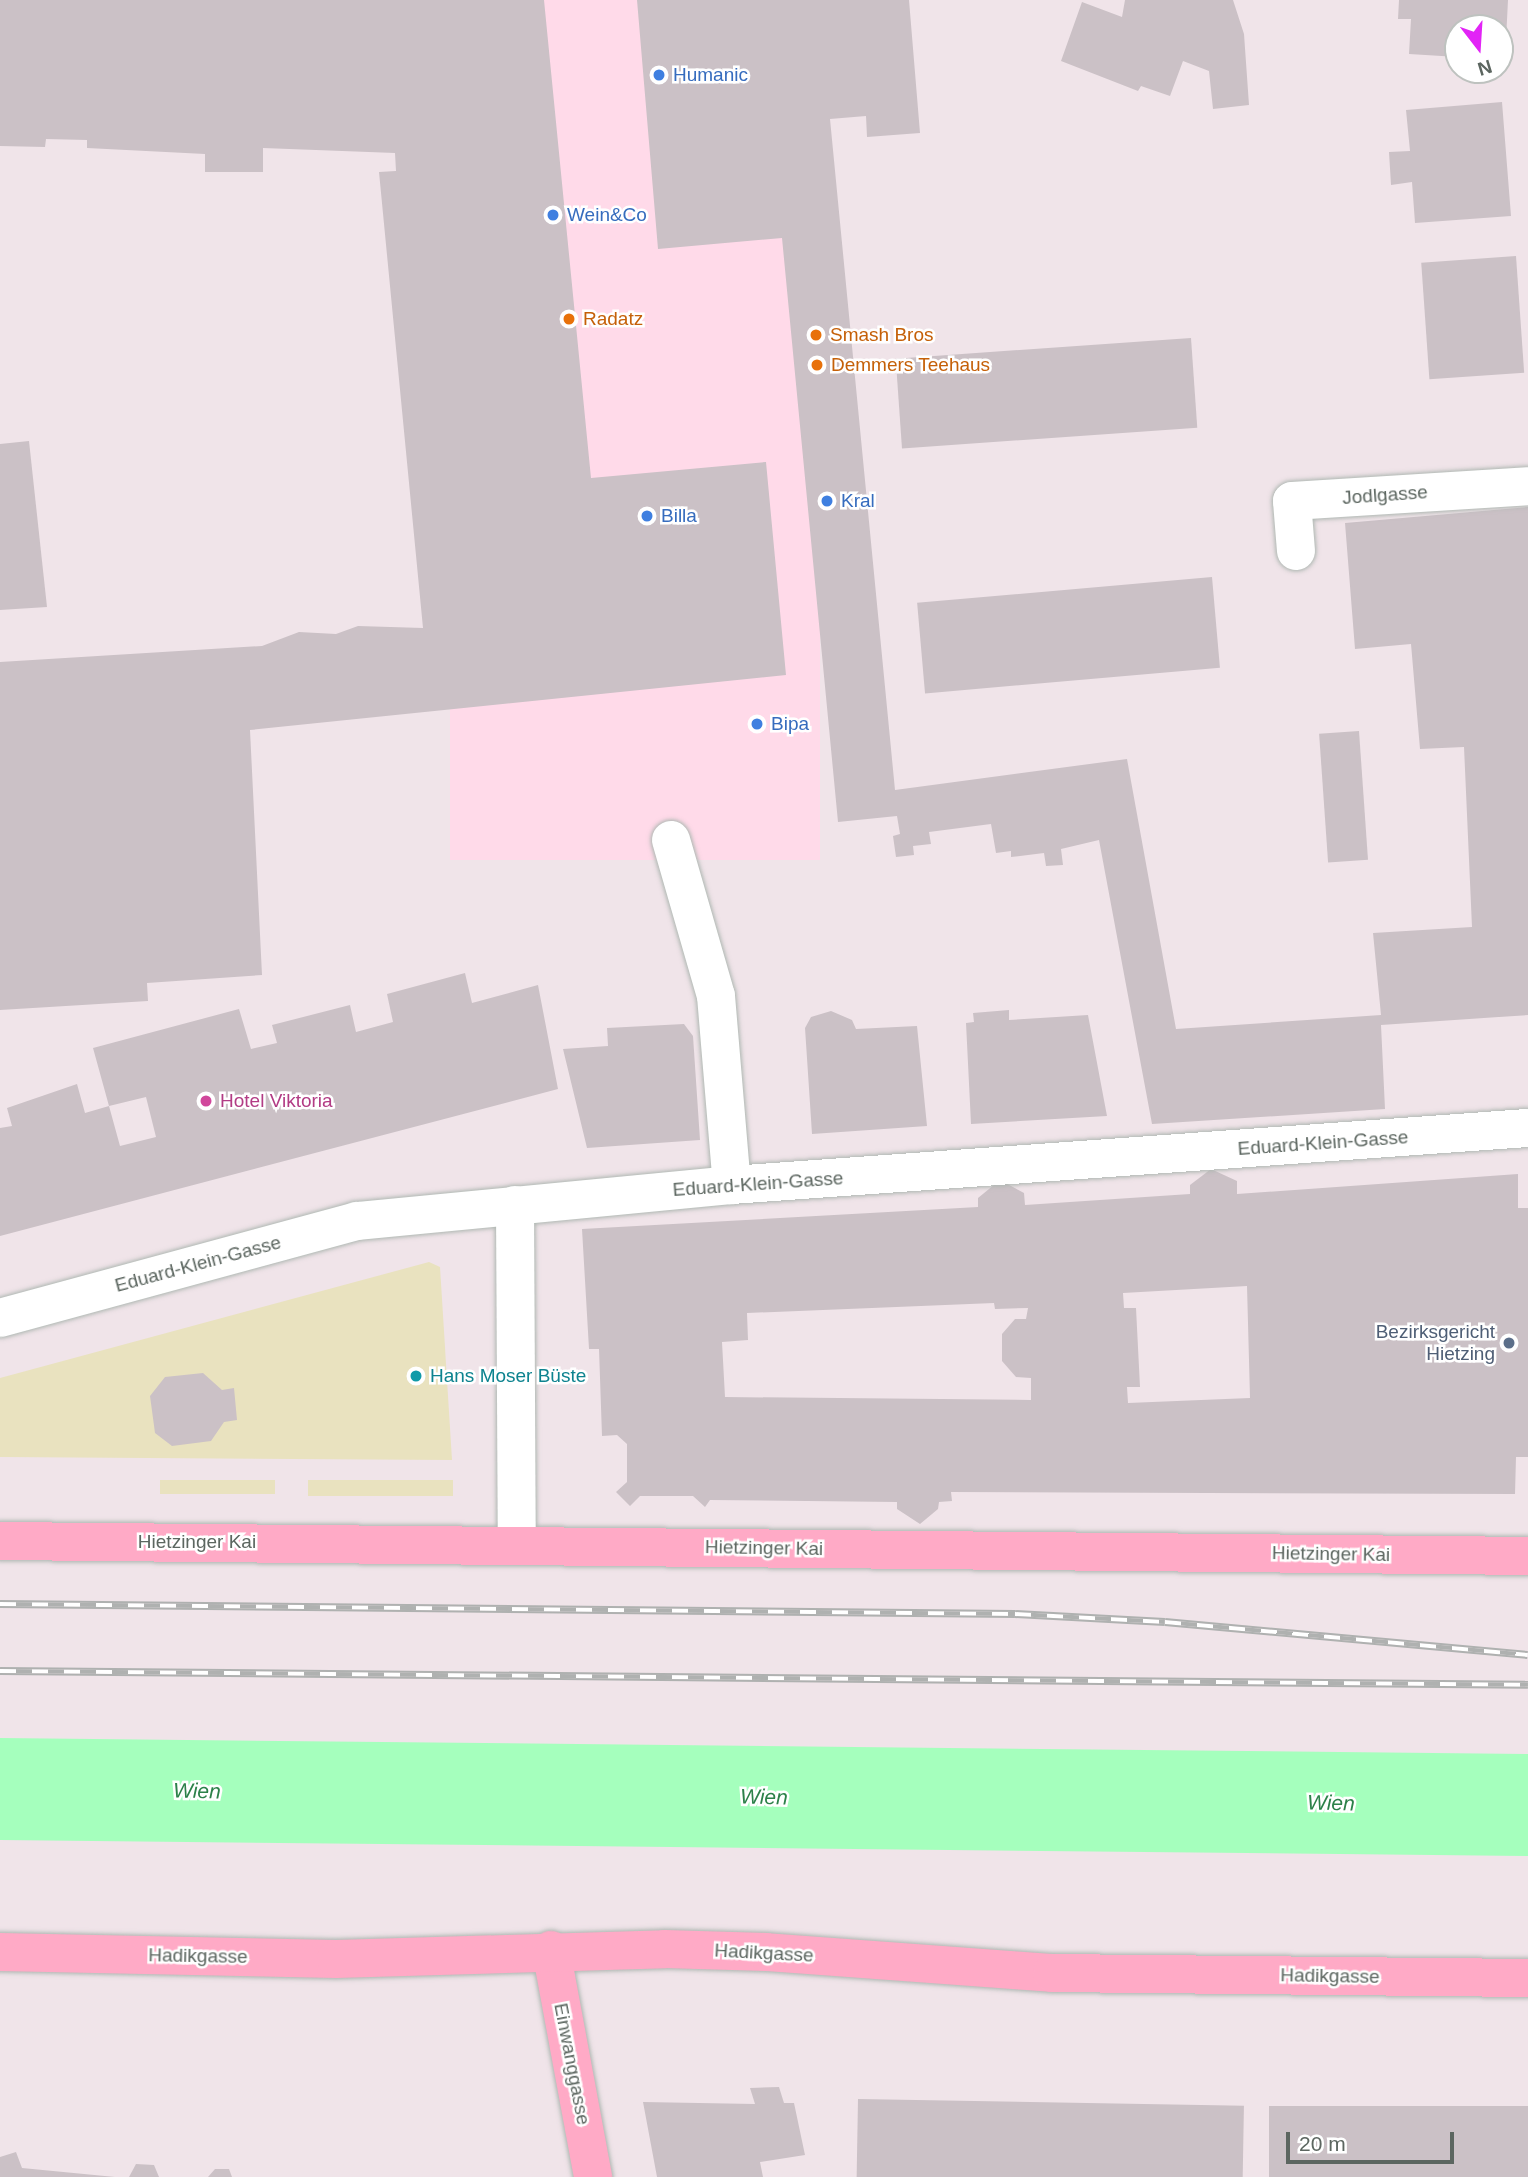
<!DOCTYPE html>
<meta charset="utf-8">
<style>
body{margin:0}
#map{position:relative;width:1528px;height:2177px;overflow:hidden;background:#f0e4e9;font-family:Helvetica,sans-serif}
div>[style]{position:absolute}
.commercial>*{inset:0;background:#ffdae9;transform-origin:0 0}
.green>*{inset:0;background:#e9e2bf;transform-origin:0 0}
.river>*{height:102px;margin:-51px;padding:0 51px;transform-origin:51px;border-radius:51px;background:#a5ffbd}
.building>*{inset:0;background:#cbc1c6;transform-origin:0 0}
.roads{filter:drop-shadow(0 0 2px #b0b8b3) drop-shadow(0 0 2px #b0b8b3)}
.minor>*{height:38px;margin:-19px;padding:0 19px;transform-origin:19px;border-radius:19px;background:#fff}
.major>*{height:38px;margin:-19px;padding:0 19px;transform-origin:19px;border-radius:19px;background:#ffaac6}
.rail>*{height:8px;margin-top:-4px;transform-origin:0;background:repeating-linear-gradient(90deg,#fff 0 16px,#afb1b0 0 32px);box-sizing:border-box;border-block:2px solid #afb1b0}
.dots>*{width:19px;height:19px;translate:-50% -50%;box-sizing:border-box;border:4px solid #fff;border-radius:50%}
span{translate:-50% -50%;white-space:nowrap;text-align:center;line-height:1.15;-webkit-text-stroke:5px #fff;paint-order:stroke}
.shop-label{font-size:19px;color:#366cbe}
.left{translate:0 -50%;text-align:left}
.food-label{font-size:19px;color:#c56008}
.street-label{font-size:19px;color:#5c6660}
.hotel-label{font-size:19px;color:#b23c85}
.service-label{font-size:19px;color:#4e5e75}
.right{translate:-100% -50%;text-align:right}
.culture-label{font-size:19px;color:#0d838f}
.water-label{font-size:21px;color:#2c8149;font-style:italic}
.north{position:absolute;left:1444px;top:14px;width:70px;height:70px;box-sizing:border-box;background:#fff;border:2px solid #bec2bf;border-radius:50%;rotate:163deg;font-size:19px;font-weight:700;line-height:28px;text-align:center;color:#5c6660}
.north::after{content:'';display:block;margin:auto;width:24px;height:32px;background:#e224f6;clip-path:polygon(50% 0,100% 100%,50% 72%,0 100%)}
.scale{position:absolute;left:1286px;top:2132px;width:168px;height:32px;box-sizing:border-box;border:4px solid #5c6660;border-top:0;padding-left:9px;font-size:21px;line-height:24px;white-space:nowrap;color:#5c6660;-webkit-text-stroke:5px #fff;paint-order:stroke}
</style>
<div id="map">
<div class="commercial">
<div style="left:450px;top:0;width:370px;height:860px"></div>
</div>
<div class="green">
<div style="clip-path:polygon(429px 1262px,440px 1267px,452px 1460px,0 1457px,0 1378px)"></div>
<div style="left:160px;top:1480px;width:115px;height:14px"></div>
<div style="left:308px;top:1480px;width:145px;height:16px"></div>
</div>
<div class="river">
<div style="left:0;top:1789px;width:1528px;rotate:0.6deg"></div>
</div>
<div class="building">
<div style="clip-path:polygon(0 0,544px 0,591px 478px,766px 462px,786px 675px,250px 730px,262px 975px,147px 983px,148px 1001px,0 1010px,0 662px,262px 646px,299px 632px,336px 634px,358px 626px,423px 628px,379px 172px,396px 171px,395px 153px,263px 148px,263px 172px,205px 172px,205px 154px,87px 148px,87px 140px,46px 139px,45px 147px,0 146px)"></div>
<div style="clip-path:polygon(637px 0,909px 0,920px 133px,867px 137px,866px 116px,830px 119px,895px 790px,1127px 759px,1176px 1029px,1381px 1015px,1373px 933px,1472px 927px,1464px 747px,1420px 749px,1411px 644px,1355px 649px,1345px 523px,1528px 507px,1528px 1015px,1381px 1025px,1385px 1109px,1152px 1124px,1099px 840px,1061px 849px,1063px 865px,1046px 866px,1044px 853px,1011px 857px,1011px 851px,996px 853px,991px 824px,929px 832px,931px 844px,913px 846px,914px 855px,896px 857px,893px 836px,900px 834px,897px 816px,838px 822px,782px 238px,658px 249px)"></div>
<div style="clip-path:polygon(1125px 0,1233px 0,1244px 34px,1249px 105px,1213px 109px,1209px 71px,1183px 61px,1170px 96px,1141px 86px,1138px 91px,1061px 61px,1082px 2px,1122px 17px)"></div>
<div style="clip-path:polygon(1399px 0,1508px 0,1505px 60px,1500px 60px,1500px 28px,1458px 28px,1458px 57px,1409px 54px,1411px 19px,1398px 19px)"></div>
<div style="clip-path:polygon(1502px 102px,1511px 216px,1415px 223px,1412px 182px,1391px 185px,1389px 152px,1410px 151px,1406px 110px)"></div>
<div style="left:1516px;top:256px;width:117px;height:95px;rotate:86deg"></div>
<div style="left:1191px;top:338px;width:90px;height:296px;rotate:86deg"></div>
<div style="clip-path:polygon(29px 441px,47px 607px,0 610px,0 444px)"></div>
<div style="left:1212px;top:577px;width:91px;height:296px;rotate:85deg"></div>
<div style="left:1359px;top:731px;width:129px;height:40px;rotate:86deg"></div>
<div style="clip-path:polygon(evenodd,465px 973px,472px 1003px,538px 985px,558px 1089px,0 1236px,0 1128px,12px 1126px,7px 1108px,77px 1084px,85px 1113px,109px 1106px,93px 1048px,239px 1009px,251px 1049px,277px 1043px,272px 1025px,350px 1005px,356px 1032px,393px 1022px,387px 994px,465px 973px,146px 1097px,156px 1137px,120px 1146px,109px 1106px,146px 1097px)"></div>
<div style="clip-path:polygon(1009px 1010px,1009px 1020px,1088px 1015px,1107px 1116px,971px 1124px,966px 1023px,974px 1022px,973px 1013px)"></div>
<div style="clip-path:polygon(831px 1011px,852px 1020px,856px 1029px,917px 1026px,927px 1126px,812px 1134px,805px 1028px,811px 1017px)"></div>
<div style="clip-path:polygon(684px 1024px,693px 1036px,700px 1140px,587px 1148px,563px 1049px,608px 1046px,607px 1028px)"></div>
<div style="clip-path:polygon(evenodd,1211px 1169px,1237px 1181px,1237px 1194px,1518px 1174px,1518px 1208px,1528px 1208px,1528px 1457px,1516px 1457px,1515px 1494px,951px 1492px,952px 1501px,939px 1502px,938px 1509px,920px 1524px,897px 1509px,897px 1502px,710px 1500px,705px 1507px,693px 1496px,640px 1496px,630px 1506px,616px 1492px,627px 1482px,627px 1444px,617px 1435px,602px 1436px,599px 1349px,589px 1349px,582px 1229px,978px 1207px,978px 1198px,1000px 1180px,1024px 1193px,1025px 1205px,1190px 1194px,1190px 1185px,1211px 1169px,1247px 1286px,1250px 1398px,1128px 1403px,1127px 1387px,1140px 1387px,1136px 1308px,1124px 1308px,1123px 1293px,1247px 1286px,1211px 1169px,994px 1303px,995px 1309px,1028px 1308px,1026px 1319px,1015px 1319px,1002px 1334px,1002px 1361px,1016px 1377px,1031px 1378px,1031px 1400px,725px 1397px,722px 1342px,748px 1340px,747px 1313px,994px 1303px)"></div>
<div style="clip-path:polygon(203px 1373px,222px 1390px,234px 1388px,237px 1420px,224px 1422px,211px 1441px,172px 1446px,155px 1433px,150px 1396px,165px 1377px)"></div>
<div style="clip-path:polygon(779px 2087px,784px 2103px,794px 2103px,805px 2155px,760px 2162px,763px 2177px,657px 2177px,643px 2102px,755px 2104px,750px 2088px)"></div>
<div style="left:858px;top:2099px;width:386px;height:78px;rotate:1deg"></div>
<div style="left:1269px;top:2106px;width:259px;height:71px"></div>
<div style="clip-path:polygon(16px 2152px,22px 2168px,115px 2177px,0 2177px,0 2157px)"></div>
<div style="clip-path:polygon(136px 2164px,154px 2165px,159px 2177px,129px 2177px)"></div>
<div style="clip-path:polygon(215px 2169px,229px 2169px,232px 2177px,208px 2177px)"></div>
</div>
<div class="roads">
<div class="minor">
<div style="left:1296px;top:551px;width:50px;rotate:-94.6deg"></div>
<div style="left:1292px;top:501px;width:236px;rotate:-3.6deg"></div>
<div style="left:671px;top:840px;width:162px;rotate:73.9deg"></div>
<div style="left:716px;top:996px;width:190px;rotate:85.2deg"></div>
<div style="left:515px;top:1205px;width:341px;rotate:89.7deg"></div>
<div style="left:0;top:1318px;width:370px;rotate:-15.2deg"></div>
<div style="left:357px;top:1221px;width:377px;rotate:-5.5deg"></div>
<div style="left:732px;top:1185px;width:798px;rotate:-4.1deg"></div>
</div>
<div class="major">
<div style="left:0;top:1541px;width:1528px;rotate:0.56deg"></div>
<div style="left:551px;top:1950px;width:231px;rotate:79.5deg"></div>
<div style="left:0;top:1952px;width:336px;rotate:1.2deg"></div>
<div style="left:336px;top:1959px;width:329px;rotate:-1.7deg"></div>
<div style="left:665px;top:1949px;width:101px;rotate:1.7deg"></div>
<div style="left:766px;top:1952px;width:287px;rotate:4.2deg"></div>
<div style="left:1052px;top:1973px;width:476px;rotate:0.6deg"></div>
</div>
</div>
<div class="rail">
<div style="left:0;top:1604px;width:1015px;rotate:0.56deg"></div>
<div style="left:1015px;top:1614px;width:150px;rotate:3.1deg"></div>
<div style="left:1165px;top:1622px;width:364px;rotate:5.2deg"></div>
<div style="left:0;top:1671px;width:1528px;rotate:0.52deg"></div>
</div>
<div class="dots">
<div style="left:659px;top:75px;background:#3f7fe0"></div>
<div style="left:553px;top:215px;background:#3f7fe0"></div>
<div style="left:569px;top:319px;background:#e8710a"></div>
<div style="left:816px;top:335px;background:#e8710a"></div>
<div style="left:817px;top:365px;background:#e8710a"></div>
<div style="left:827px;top:501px;background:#3f7fe0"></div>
<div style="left:647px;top:516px;background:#3f7fe0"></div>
<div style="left:757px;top:724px;background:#3f7fe0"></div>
<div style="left:206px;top:1101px;background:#d1479c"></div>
<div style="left:1509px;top:1343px;background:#5c6f8a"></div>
<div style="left:416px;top:1376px;background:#0f9aa8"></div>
</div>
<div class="shop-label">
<span class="left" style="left:673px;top:75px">Humanic</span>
<span class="left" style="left:567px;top:215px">Wein&amp;Co</span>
<span class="left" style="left:841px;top:501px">Kral</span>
<span class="left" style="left:661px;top:516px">Billa</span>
<span class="left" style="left:771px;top:724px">Bipa</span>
</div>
<div class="food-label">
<span class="left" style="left:583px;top:319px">Radatz</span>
<span class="left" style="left:830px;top:335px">Smash Bros</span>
<span class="left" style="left:831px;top:365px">Demmers Teehaus</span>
</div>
<div class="street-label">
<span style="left:1385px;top:495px;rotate:-4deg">Jodlgasse</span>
<span style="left:1323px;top:1143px;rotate:-4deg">Eduard-Klein-Gasse</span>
<span style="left:758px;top:1184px;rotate:-4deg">Eduard-Klein-Gasse</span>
<span style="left:198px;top:1264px;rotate:-15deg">Eduard-Klein-Gasse</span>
<span style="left:197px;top:1542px">Hietzinger Kai</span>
<span style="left:764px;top:1548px;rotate:1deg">Hietzinger Kai</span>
<span style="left:1331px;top:1554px;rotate:1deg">Hietzinger Kai</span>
<span style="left:764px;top:1953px;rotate:3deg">Hadikgasse</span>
<span style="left:198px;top:1956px;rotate:1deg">Hadikgasse</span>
<span style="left:1330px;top:1976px;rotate:1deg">Hadikgasse</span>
<span style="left:572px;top:2064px;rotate:79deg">Einwanggasse</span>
</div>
<div class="hotel-label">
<span class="left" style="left:220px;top:1101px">Hotel Viktoria</span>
</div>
<div class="service-label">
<span class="right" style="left:1495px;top:1343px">Bezirksgericht<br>Hietzing</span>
</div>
<div class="culture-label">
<span class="left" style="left:430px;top:1376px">Hans Moser Büste</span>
</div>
<div class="water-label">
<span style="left:197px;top:1791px;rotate:1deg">Wien</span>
<span style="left:764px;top:1797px;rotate:1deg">Wien</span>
<span style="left:1331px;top:1803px;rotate:1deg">Wien</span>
</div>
<div class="north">N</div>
<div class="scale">20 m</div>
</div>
